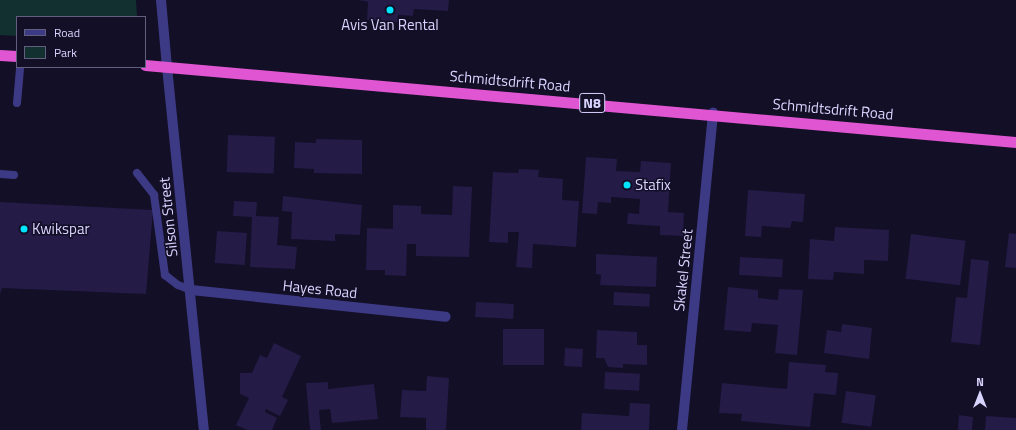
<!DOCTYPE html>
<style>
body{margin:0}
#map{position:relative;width:1016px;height:430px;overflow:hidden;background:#130f26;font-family:"Titillium Web",sans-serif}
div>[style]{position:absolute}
.green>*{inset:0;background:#12302f}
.building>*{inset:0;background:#241b47;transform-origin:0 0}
.service>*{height:8px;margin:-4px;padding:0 4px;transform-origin:4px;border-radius:4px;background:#3d3a85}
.minor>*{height:10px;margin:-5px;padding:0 5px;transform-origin:5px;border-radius:5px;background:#3d3a85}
.tertiary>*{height:10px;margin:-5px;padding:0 5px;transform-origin:5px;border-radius:5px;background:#3d3a85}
.trunk>*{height:11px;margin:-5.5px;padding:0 5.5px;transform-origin:5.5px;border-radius:5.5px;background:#e055d1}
.dots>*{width:11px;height:11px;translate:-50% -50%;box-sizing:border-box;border:2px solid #130f26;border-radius:50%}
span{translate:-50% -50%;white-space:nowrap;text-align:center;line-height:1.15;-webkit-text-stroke:3px #130f26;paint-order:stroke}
.shield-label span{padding:1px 3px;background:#130f26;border:1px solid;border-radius:3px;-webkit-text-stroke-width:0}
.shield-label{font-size:14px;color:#d9d4ff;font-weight:700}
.poi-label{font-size:15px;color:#d9d4ff}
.left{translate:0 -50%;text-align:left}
.street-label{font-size:15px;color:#d9d4ff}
.legend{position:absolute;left:16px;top:16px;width:130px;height:52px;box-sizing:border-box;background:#130f26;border:1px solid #625e7d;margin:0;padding:5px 7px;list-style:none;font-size:12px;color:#d9d4ff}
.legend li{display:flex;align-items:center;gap:8px;height:20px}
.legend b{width:20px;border:1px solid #625e7d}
.north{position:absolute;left:960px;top:374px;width:40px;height:40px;-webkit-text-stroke:3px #130f26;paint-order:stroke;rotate:0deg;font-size:11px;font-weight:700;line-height:16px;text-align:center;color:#d9d4ff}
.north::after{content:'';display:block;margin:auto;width:14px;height:18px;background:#d9d4ff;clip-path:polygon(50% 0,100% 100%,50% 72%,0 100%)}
</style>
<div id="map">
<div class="green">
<div style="clip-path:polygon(0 0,136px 0,137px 17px,17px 17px,17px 36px,0 35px)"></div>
</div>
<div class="building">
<div style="clip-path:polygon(359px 0,449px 0,448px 11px,414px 9px,413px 16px,398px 15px,398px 22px,367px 20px,368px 2px)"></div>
<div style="left:228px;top:135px;width:47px;height:37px;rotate:2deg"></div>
<div style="clip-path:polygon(316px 139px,362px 140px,362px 174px,314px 173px,314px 169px,294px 168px,295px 142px,316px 143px)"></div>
<div style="clip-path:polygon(586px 157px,617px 159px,616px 171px,640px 172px,641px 161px,671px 163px,668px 212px,684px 213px,683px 236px,660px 235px,660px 226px,627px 224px,628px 213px,639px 214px,640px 199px,611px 197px,611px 203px,598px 202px,597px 214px,582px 213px)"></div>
<div style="clip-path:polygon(519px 169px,539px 170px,538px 177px,563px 179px,562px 200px,579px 201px,576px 247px,533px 244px,532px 268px,516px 267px,519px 232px,508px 232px,508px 243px,489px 242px,493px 172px,518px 173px)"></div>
<div style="clip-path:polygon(453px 186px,472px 187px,469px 257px,416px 256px,416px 244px,407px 244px,406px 276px,385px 275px,385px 270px,366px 270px,367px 228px,393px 229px,393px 205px,421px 206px,421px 214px,452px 215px)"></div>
<div style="clip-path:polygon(748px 190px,805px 194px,803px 222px,792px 221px,790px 228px,762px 226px,761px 237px,745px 236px)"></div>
<div style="clip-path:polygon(283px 196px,362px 205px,360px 235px,335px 234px,335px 241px,291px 239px,292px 212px,282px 211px)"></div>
<div style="clip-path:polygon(234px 201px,257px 202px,256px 216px,279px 217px,277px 245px,297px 247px,295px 269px,250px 267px,252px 217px,233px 216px)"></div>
<div style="clip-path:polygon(0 202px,153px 210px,146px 294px,2px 288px,0 294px)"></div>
<div style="clip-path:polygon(835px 227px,889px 230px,888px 261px,864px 260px,864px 274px,834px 272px,833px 280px,808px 279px,810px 239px,834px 241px)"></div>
<div style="left:217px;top:231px;width:30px;height:32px;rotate:4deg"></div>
<div style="clip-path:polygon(1009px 233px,1016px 234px,1016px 268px,1005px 267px)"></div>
<div style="left:911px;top:234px;width:55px;height:45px;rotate:7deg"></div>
<div style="clip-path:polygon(596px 254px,657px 257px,656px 287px,600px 285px,601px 275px,596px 274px)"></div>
<div style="left:740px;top:257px;width:43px;height:18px;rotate:3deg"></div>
<div style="clip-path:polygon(971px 259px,989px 261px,980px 345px,951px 342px,956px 297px,967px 298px)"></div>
<div style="clip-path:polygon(728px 287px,758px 290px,758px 298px,778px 300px,779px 289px,803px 290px,797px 355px,775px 353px,778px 325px,752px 323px,751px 332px,724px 330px)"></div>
<div style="left:614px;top:292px;width:36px;height:13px;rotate:3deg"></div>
<div style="left:476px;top:302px;width:38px;height:15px;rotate:3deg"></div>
<div style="clip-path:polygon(842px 324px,872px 328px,869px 359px,824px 353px,827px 330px,841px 332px)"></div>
<div style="left:503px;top:329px;width:41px;height:36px"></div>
<div style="clip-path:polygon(597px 330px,637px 332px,637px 345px,647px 345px,647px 365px,623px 364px,623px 368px,608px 367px,604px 358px,596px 358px)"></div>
<div style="clip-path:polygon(274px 343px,301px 356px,282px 397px,288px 400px,280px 416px,266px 409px,265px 412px,277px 418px,272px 430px,247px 430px,236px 425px,249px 398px,240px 394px,240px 373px,252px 373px,260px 355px,267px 358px)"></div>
<div style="left:565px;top:348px;width:18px;height:18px;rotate:3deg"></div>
<div style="clip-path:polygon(789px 362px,826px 365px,825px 372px,838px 373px,836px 395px,814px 393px,810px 427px,741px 421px,742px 414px,719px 413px,722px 383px,787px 389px)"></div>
<div style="left:605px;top:372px;width:35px;height:17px;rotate:3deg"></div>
<div style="clip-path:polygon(427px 376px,449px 378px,446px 430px,426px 430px,426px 418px,400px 417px,402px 390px,426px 391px)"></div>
<div style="clip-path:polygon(328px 382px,328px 389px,374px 384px,378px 419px,332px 423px,330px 409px,319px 410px,321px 430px,310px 430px,306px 383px)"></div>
<div style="left:846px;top:391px;width:30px;height:32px;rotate:8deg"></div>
<div style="clip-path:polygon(630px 403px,650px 404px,649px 430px,581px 430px,582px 413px,629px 416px)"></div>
<div style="clip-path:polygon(959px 415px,973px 417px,972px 430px,958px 430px)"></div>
<div style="clip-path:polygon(986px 416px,1016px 418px,1016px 430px,985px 430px)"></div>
</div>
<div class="service">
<div style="left:17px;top:103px;width:36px;rotate:-85deg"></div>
<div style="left:137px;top:173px;width:28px;rotate:52deg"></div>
<div style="left:154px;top:195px;width:81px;rotate:82.2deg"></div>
<div style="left:165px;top:275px;width:16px;rotate:38deg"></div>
<div style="left:178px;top:285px;width:14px;rotate:21deg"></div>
<div style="left:0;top:174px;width:14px;rotate:4deg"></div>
</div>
<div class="minor">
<div style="left:161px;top:0;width:67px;rotate:84.9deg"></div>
<div style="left:191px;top:290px;width:256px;rotate:6deg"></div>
<div style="left:682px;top:430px;width:319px;rotate:-84.4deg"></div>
</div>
<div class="tertiary">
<div style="left:167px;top:67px;width:365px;rotate:84.2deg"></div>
</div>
<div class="trunk">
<div style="left:0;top:55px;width:17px;rotate:3deg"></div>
<div style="left:145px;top:65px;width:874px;rotate:5.05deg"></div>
</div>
<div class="dots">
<div style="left:390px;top:10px;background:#00e5ff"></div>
<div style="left:627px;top:185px;background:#00e5ff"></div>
<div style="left:24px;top:229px;background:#00e5ff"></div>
</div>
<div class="shield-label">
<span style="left:592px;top:103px">N8</span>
</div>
<div class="poi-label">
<span style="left:390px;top:25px">Avis Van Rental</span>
<span class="left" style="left:635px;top:185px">Stafix</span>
<span class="left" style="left:32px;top:229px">Kwikspar</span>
</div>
<div class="street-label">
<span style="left:510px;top:81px;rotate:5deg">Schmidtsdrift Road</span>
<span style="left:833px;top:109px;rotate:5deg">Schmidtsdrift Road</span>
<span style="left:168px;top:217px;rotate:-96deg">Silson Street</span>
<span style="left:683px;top:270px;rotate:-84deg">Skakel Street</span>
<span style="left:320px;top:289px;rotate:6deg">Hayes Road</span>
</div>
<ul class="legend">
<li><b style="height:5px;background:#3d3a85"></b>Road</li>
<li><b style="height:11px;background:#12302f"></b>Park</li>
</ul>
<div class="north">N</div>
</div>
